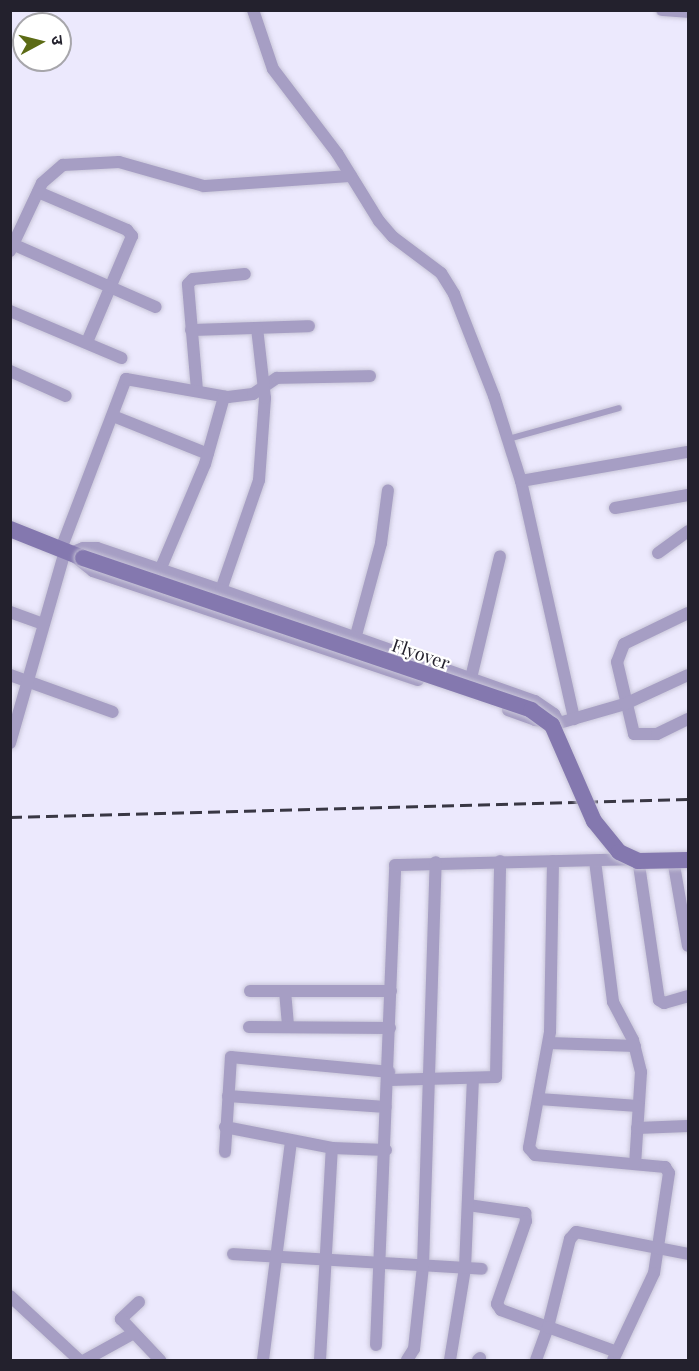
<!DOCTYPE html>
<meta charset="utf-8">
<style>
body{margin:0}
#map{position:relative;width:699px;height:1371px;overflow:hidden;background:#ece9fd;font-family:"Playfair Display","Noto Sans Devanagari",serif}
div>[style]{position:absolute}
.roads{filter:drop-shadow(0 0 2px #c8c5d8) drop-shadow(0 0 2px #c8c5d8)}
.lane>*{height:6px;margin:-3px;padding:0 3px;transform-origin:3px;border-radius:3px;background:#a69ec4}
.street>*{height:12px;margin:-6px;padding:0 6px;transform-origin:6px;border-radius:6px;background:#a69ec4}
.secondary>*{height:16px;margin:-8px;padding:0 8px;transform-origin:8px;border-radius:8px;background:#8478af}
.rail>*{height:3px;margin-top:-1.5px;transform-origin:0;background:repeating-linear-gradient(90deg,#393744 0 12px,transparent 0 18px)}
.bridges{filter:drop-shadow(0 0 2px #c8c5d8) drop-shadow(0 0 2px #c8c5d8)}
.secondary-bridge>*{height:16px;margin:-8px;padding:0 8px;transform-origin:8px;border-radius:8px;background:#8478af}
span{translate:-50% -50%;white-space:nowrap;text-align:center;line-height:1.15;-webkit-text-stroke:4.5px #fff;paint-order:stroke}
.street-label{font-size:18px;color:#23212d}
.frame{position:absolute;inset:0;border:12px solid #23212d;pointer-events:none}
.north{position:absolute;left:12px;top:12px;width:60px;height:60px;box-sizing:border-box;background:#fff;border:2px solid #a7a6ab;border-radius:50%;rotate:83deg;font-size:16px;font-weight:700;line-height:24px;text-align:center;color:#23212d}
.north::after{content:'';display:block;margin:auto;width:21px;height:27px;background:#5c6b15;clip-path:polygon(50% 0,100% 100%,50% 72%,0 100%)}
</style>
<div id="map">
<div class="roads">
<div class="lane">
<div style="left:508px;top:439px;width:115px;rotate:-15.6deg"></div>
</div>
<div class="street">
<div style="left:253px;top:10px;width:62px;rotate:71.3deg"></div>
<div style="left:273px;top:69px;width:106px;rotate:52.7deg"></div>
<div style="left:337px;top:153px;width:80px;rotate:58.3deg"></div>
<div style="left:379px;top:221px;width:21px;rotate:49deg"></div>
<div style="left:393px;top:237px;width:60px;rotate:36.9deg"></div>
<div style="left:441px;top:273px;width:25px;rotate:58deg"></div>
<div style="left:454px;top:294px;width:110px;rotate:68.6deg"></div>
<div style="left:494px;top:396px;width:89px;rotate:72.4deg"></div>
<div style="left:521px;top:481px;width:244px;rotate:77.4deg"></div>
<div style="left:662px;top:10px;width:26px;rotate:4deg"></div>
<div style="left:38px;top:192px;width:97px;rotate:23.1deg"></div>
<div style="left:127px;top:230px;width:8px;rotate:50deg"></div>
<div style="left:132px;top:236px;width:115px;rotate:113deg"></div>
<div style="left:10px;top:243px;width:159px;rotate:23.7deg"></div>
<div style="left:10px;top:251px;width:75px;rotate:-64.8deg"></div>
<div style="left:42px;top:183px;width:28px;rotate:-41deg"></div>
<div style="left:63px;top:165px;width:56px;rotate:-3.1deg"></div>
<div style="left:119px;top:162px;width:88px;rotate:15.8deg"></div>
<div style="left:204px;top:186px;width:147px;rotate:-3.9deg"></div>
<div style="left:10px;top:311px;width:121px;rotate:22.9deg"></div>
<div style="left:191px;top:330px;width:118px;rotate:-1.9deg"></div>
<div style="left:10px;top:371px;width:61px;rotate:24.1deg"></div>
<div style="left:197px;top:390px;width:106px;rotate:-94.9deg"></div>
<div style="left:188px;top:284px;width:7px;rotate:-45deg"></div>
<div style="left:193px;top:279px;width:52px;rotate:-5.5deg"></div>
<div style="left:113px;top:416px;width:102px;rotate:21.8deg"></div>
<div style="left:521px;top:481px;width:169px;rotate:-9.9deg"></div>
<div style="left:615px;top:508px;width:74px;rotate:-10.1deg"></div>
<div style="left:61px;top:549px;width:182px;rotate:-69.1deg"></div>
<div style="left:126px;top:379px;width:104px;rotate:10deg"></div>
<div style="left:228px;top:397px;width:25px;rotate:-7deg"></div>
<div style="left:253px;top:394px;width:29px;rotate:-34deg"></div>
<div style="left:277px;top:378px;width:93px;rotate:-1.2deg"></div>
<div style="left:658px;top:553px;width:37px;rotate:-36deg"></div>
<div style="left:160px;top:570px;width:115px;rotate:-67deg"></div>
<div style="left:205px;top:464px;width:70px;rotate:-74.2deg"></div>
<div style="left:221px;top:590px;width:116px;rotate:-70.9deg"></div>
<div style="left:259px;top:480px;width:82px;rotate:-85.8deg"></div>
<div style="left:265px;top:398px;width:70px;rotate:-96.5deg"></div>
<div style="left:10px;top:612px;width:35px;rotate:20deg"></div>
<div style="left:688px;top:613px;width:71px;rotate:154.2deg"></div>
<div style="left:624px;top:644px;width:19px;rotate:111deg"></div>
<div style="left:617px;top:662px;width:74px;rotate:76.7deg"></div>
<div style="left:634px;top:734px;width:23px"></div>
<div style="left:657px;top:734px;width:34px;rotate:-26deg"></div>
<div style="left:355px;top:639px;width:99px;rotate:-74.8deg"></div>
<div style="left:381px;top:543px;width:53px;rotate:-82.5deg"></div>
<div style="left:10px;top:675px;width:109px;rotate:19.8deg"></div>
<div style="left:471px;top:678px;width:125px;rotate:-76.6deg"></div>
<div style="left:418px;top:680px;width:343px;rotate:-161.5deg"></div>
<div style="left:93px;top:571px;width:29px;rotate:-142deg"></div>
<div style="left:70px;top:553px;width:14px;rotate:-21deg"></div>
<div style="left:83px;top:548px;width:14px"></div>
<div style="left:97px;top:548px;width:131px;rotate:18.7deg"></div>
<div style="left:221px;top:590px;width:333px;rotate:19.5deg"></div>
<div style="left:535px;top:701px;width:23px;rotate:34deg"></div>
<div style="left:554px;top:714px;width:10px;rotate:61deg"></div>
<div style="left:508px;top:710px;width:29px;rotate:20deg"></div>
<div style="left:535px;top:720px;width:24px;rotate:7deg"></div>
<div style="left:559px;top:723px;width:69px;rotate:-16.1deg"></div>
<div style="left:625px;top:704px;width:69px;rotate:-24.7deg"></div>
<div style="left:10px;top:743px;width:200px;rotate:-74deg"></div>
<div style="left:553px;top:861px;width:171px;rotate:91deg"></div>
<div style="left:550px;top:1032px;width:118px;rotate:100.3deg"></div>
<div style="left:529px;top:1148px;width:9px;rotate:49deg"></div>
<div style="left:535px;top:1155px;width:131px;rotate:5.3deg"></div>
<div style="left:665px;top:1167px;width:7px;rotate:56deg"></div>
<div style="left:669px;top:1173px;width:101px;rotate:98.5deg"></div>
<div style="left:654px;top:1273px;width:96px;rotate:115.2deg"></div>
<div style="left:595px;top:861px;width:142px;rotate:82.7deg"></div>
<div style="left:613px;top:1002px;width:43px;rotate:62.2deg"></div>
<div style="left:633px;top:1040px;width:33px;rotate:76deg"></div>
<div style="left:641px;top:1072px;width:92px;rotate:93.7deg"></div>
<div style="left:639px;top:865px;width:136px;rotate:81.6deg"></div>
<div style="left:659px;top:1000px;width:6px;rotate:31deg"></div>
<div style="left:664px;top:1003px;width:25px;rotate:-16deg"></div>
<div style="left:674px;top:865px;width:82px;rotate:80.2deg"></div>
<div style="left:250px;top:991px;width:141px"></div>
<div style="left:285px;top:991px;width:36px;rotate:85deg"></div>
<div style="left:249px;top:1027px;width:141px;rotate:0.4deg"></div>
<div style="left:549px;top:1043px;width:86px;rotate:2deg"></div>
<div style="left:389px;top:1080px;width:107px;rotate:-1.6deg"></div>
<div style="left:496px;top:1077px;width:216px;rotate:-88.9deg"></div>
<div style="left:228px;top:1096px;width:158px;rotate:4deg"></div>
<div style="left:539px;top:1099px;width:99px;rotate:4deg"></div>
<div style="left:225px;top:1127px;width:109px;rotate:11.1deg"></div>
<div style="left:332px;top:1148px;width:54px;rotate:2.1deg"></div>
<div style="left:637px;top:1128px;width:51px;rotate:-2.2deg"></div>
<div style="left:225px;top:1152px;width:95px;rotate:-86.4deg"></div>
<div style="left:231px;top:1057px;width:159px;rotate:5.4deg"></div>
<div style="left:468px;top:1205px;width:58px;rotate:8deg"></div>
<div style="left:525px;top:1213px;width:8px;rotate:83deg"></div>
<div style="left:526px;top:1221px;width:88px;rotate:109.3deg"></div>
<div style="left:497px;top:1304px;width:7px;rotate:56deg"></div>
<div style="left:501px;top:1310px;width:50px;rotate:19.9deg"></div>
<div style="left:548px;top:1327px;width:91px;rotate:-76deg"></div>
<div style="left:570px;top:1239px;width:9px;rotate:-49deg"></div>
<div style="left:576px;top:1232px;width:114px;rotate:11.1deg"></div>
<div style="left:233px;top:1254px;width:249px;rotate:3.4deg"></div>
<div style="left:10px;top:1296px;width:94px;rotate:42.8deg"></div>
<div style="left:139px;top:1302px;width:25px;rotate:137deg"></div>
<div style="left:121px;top:1319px;width:57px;rotate:46.4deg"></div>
<div style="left:376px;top:1345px;width:480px;rotate:-87.7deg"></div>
<div style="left:395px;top:865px;width:239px;rotate:-1.4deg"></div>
<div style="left:85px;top:1360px;width:56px;rotate:-28.9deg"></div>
<div style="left:263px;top:1360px;width:221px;rotate:-82.7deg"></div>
<div style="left:320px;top:1360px;width:212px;rotate:-86.8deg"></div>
<div style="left:407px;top:1360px;width:13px;rotate:-58deg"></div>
<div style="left:414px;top:1349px;width:83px;rotate:-83.8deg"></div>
<div style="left:423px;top:1266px;width:404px;rotate:-88.2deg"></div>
<div style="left:450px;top:1360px;width:93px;rotate:-80.7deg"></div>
<div style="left:465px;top:1268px;width:189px;rotate:-87.6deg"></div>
<div style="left:478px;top:1360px;width:3px;rotate:-45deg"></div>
<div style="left:536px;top:1360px;width:35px;rotate:-70deg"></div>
<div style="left:548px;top:1327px;width:73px;rotate:19.9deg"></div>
</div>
<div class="secondary">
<div style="left:10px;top:529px;width:79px;rotate:21.7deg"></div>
</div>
</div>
<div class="rail">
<div style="left:10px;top:817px;width:678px;rotate:-1.52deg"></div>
</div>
<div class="bridges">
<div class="secondary-bridge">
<div style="left:83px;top:558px;width:473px;rotate:18.7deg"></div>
<div style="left:531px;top:710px;width:26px;rotate:36deg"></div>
<div style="left:552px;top:725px;width:105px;rotate:66.4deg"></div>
<div style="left:594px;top:821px;width:40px;rotate:51deg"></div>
<div style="left:619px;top:852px;width:21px;rotate:25deg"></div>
<div style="left:638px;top:861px;width:50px;rotate:-1.1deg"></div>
</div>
</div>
<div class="street-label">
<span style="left:421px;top:654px;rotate:19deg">Flyover</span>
</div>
<div class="frame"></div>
<div class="north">उ</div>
</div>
